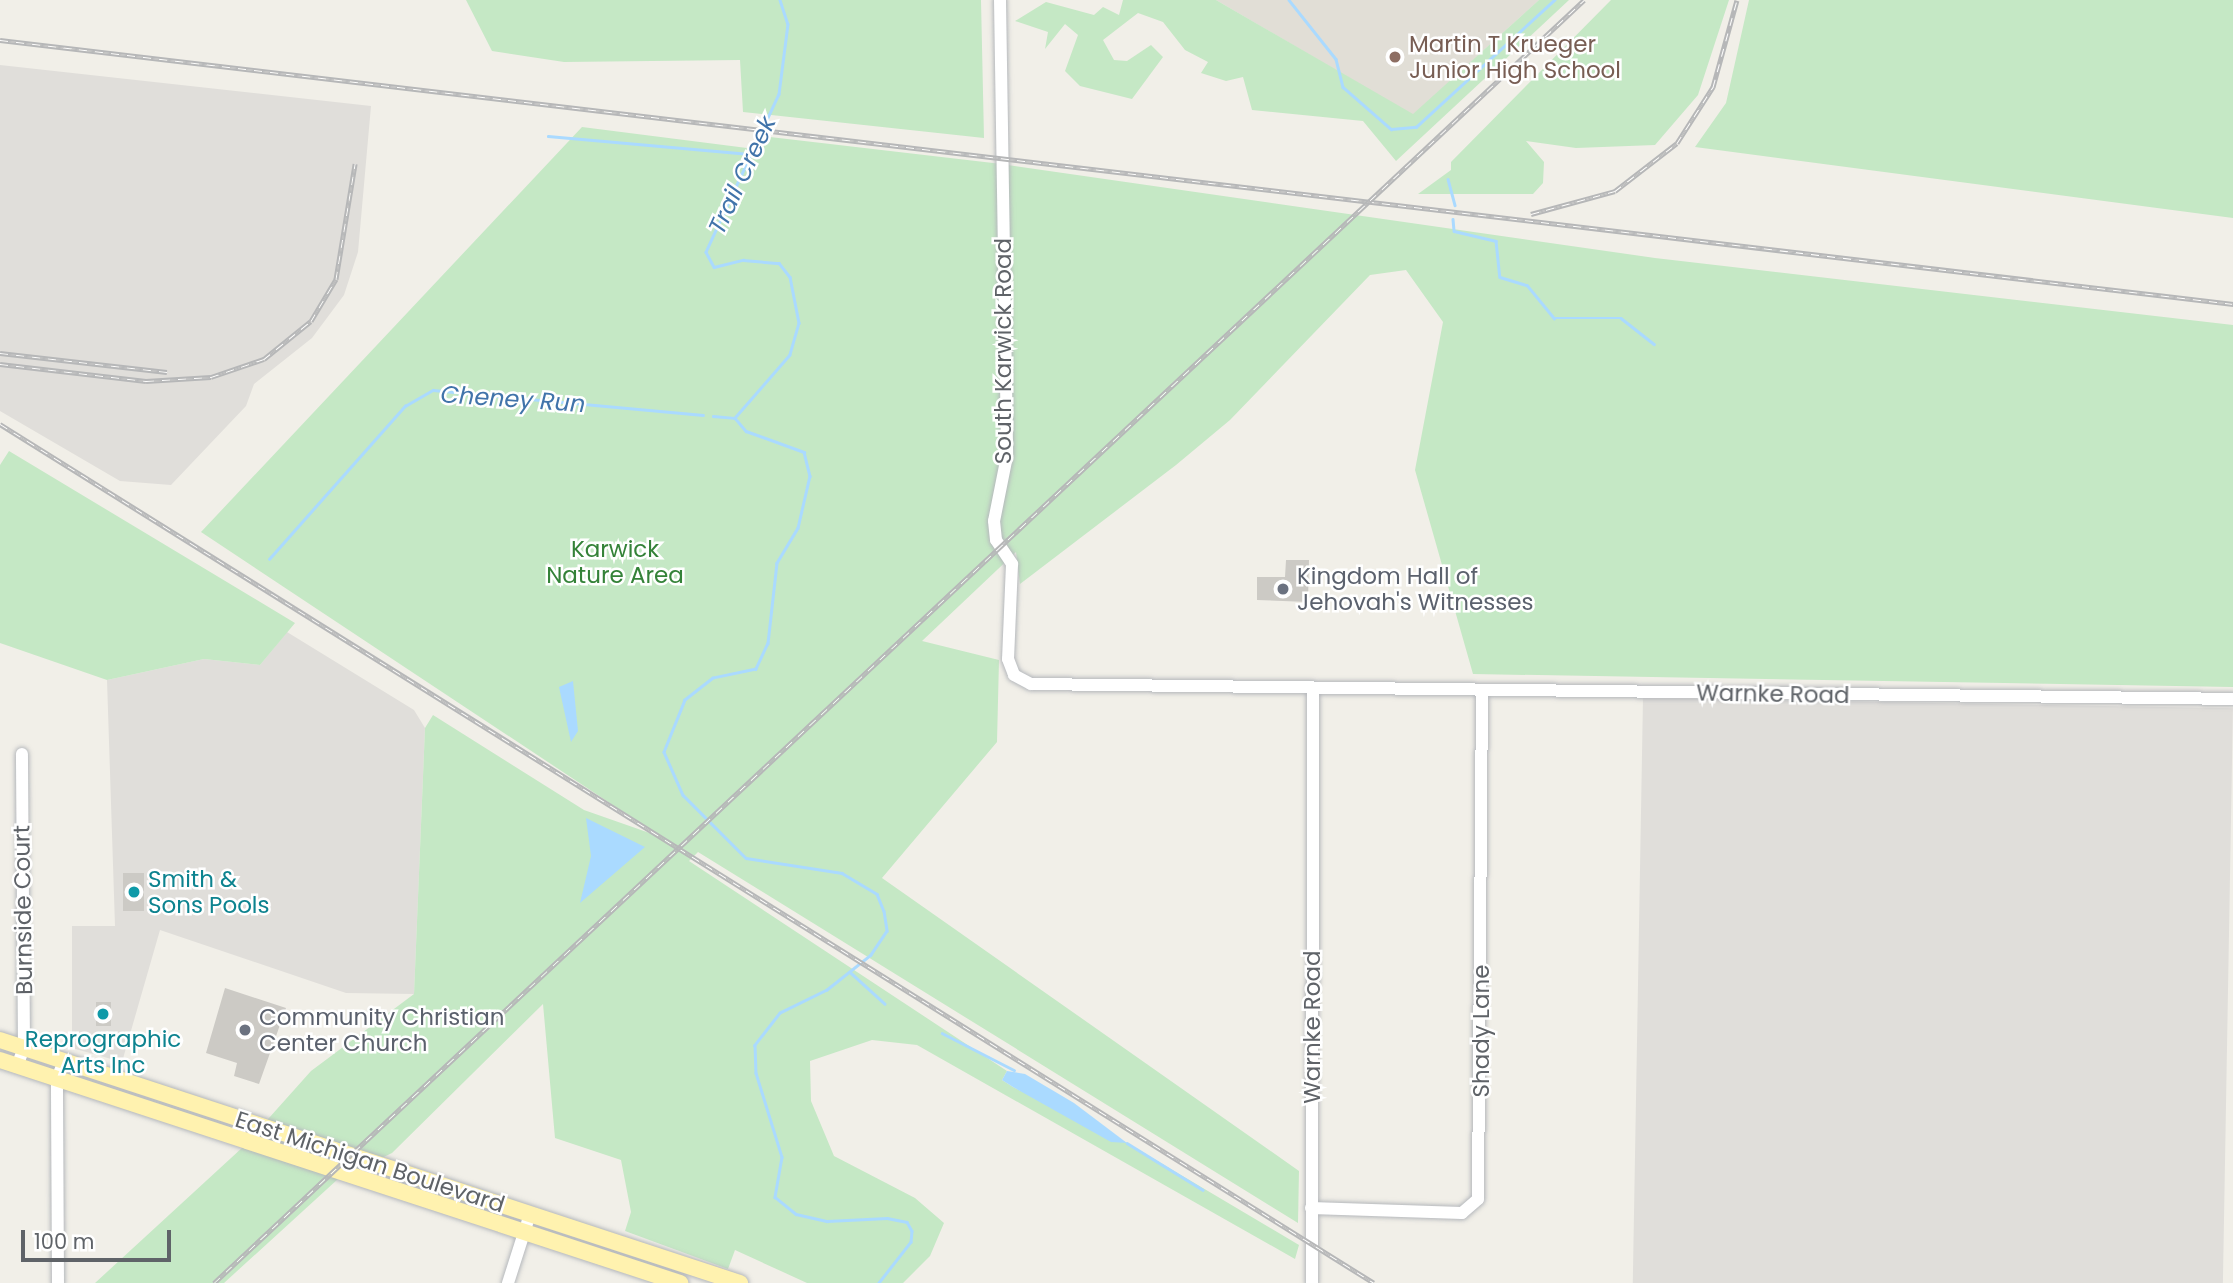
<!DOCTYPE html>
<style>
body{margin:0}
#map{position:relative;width:2233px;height:1283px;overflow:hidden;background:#f1efe8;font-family:Poppins,sans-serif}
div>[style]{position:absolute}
.industrial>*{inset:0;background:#e0deda;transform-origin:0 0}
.education>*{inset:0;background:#e1ded6}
.green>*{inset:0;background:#c5e8c5}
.water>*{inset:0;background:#aadaff}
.stream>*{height:2.5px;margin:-1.25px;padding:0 1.25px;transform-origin:1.25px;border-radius:1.25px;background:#aadaff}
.building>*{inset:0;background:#cccac5;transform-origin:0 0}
.roads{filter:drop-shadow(0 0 2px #b5b8bc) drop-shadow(0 0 2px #b5b8bc)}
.minor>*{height:12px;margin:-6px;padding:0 6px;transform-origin:6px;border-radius:6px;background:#fff}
.major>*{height:16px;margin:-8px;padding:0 8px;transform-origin:8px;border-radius:8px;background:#fff2af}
.rail>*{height:5px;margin-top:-2.5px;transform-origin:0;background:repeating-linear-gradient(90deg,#fff 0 8px,#b6b7b8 0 16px);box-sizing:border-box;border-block:2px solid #b6b7b8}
.dots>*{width:19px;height:19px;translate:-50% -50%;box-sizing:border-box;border:4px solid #fff;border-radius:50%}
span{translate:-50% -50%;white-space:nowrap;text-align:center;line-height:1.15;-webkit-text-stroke:5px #fff;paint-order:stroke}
.education-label{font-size:23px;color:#785e54}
.left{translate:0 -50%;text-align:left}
.street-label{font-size:23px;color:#5f6368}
.park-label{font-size:23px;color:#348238}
.worship-label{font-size:23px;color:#5b616d}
.culture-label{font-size:23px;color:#0d838f}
.water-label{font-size:24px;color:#4174aa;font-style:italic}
.scale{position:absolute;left:21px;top:1230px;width:150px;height:32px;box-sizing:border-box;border:4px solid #5f6368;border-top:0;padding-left:9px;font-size:21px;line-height:24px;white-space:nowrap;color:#5f6368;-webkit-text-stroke:5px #fff;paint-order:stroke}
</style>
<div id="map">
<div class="industrial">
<div style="clip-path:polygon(0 65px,371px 106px,358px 252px,344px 295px,312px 338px,254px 384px,246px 406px,171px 485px,120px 481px,0 411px)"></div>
<div style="clip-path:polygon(287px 632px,414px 710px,425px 728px,414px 994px,346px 993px,160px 930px,122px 1062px,72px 1048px,72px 926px,115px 926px,107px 680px,204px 659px,260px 665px)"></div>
<div style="left:1643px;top:698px;width:590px;height:585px;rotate:1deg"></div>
</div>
<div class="education">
<div style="clip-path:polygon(1216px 0,1539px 0,1413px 115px)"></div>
</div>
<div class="green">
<div style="clip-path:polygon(466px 0,981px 0,984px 138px,743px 112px,740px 60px,564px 62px,492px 51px)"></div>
<div style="clip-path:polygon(1123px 0,1216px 0,1413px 114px,1539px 0,1569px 0,1396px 161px,1363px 121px,1252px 110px,1243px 77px,1226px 81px,1201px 73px,1208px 62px,1185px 50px,1163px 22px,1138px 13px,1103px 40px,1114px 60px,1127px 61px,1151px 45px,1163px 57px,1132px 99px,1080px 86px,1065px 71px,1078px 35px,1065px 24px,1045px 49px,1048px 32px,1015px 21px,1046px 2px,1094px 15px,1103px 7px,1119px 15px)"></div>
<div style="clip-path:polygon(1611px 0,1729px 0,1698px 95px,1655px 145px,1576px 148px,1526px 141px,1544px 162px,1543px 183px,1533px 194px,1418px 194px,1451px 170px,1451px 162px)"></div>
<div style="clip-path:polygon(1749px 0,2233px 0,2233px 218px,1695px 147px,1726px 103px)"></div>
<div style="clip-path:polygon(582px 127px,747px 148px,770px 137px,993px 163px,1655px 258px,2233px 325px,2233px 687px,1473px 674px,1415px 470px,1443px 322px,1406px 270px,1370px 275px,1230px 420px,1176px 465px,1020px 584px,1016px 552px,922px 641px,999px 660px,997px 742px,882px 878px,1299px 1171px,1298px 1223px,698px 852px,689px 861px,1007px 1071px,1002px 1080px,1013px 1087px,1127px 1143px,1299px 1245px,1295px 1259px,917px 1045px,872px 1040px,810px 1061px,811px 1101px,834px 1156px,915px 1198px,944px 1223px,930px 1256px,903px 1283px,807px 1283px,735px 1250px,728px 1269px,625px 1231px,631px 1212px,621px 1160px,555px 1138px,543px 1004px,392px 1153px,338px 1179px,224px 1283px,95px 1283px,243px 1147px,311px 1071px,414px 994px,425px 728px,433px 715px,584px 810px,661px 837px,201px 532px)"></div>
<div style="clip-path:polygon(9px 451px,295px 623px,260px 665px,204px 659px,107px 680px,0 643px,0 465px)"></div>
</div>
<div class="water">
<div style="clip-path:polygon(573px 681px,578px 731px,571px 742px,559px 687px)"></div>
<div style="clip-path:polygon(586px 818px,645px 847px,580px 903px,591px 856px)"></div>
<div style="clip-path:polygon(1007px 1071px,1025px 1074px,1074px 1103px,1127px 1143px,1111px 1142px,1013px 1087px,1002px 1080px)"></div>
</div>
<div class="stream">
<div style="left:780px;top:0;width:25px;rotate:72deg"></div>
<div style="left:788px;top:24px;width:71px;rotate:97.3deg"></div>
<div style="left:779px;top:94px;width:174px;rotate:114.8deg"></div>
<div style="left:706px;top:252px;width:17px;rotate:62deg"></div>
<div style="left:714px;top:267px;width:30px;rotate:-14deg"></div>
<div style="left:743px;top:260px;width:36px;rotate:5deg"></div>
<div style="left:779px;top:263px;width:18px;rotate:52deg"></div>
<div style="left:790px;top:277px;width:47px;rotate:78.9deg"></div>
<div style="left:799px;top:323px;width:33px;rotate:106deg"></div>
<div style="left:790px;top:355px;width:84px;rotate:131.1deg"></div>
<div style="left:735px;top:418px;width:17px;rotate:50deg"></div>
<div style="left:746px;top:431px;width:62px;rotate:19.9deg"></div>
<div style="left:804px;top:452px;width:25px;rotate:76deg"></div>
<div style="left:810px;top:476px;width:53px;rotate:103deg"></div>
<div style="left:798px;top:528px;width:41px;rotate:121deg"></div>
<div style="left:777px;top:563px;width:81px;rotate:96.4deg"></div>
<div style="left:768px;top:643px;width:29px;rotate:115deg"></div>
<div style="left:756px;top:669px;width:44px;rotate:168.2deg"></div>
<div style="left:713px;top:678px;width:36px;rotate:142deg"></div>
<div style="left:685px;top:700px;width:56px;rotate:112deg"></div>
<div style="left:664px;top:752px;width:47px;rotate:66.2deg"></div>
<div style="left:683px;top:795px;width:89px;rotate:45deg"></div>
<div style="left:746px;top:858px;width:97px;rotate:8.9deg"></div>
<div style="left:842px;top:873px;width:41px;rotate:31deg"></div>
<div style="left:877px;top:894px;width:18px;rotate:68deg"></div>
<div style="left:884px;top:911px;width:20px;rotate:81deg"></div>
<div style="left:887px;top:931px;width:29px;rotate:124deg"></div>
<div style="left:871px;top:955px;width:56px;rotate:141.5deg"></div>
<div style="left:827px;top:990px;width:52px;rotate:153.9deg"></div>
<div style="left:780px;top:1013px;width:41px;rotate:128deg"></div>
<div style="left:755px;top:1045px;width:28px;rotate:88deg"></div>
<div style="left:756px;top:1073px;width:88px;rotate:72.8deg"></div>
<div style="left:782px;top:1157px;width:41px;rotate:99.9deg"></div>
<div style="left:775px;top:1197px;width:27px;rotate:39deg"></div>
<div style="left:796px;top:1214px;width:32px;rotate:13deg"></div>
<div style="left:827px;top:1221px;width:60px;rotate:-2.9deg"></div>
<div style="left:887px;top:1218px;width:20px;rotate:11deg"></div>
<div style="left:907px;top:1222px;width:10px;rotate:61deg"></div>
<div style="left:912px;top:1231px;width:11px;rotate:95deg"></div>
<div style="left:911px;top:1242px;width:52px;rotate:128deg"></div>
<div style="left:1289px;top:0;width:75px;rotate:51.5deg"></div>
<div style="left:1336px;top:59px;width:29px;rotate:76deg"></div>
<div style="left:1343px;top:87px;width:64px;rotate:41.2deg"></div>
<div style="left:1391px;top:129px;width:25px;rotate:-5deg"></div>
<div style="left:1416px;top:127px;width:188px;rotate:-42.6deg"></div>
<div style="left:548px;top:136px;width:202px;rotate:5.1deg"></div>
<div style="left:1448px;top:179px;width:27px;rotate:75deg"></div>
<div style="left:1453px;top:219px;width:12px;rotate:85deg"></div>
<div style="left:1454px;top:231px;width:43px;rotate:13.4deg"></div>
<div style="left:1496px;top:241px;width:36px;rotate:84deg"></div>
<div style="left:1500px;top:277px;width:28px;rotate:17deg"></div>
<div style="left:1527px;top:285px;width:43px;rotate:50.7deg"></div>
<div style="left:1554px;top:318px;width:67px"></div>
<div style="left:1621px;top:318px;width:42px;rotate:38.2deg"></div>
<div style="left:713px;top:416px;width:21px;rotate:5deg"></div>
<div style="left:269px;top:559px;width:205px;rotate:-48.4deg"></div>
<div style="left:405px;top:406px;width:32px;rotate:-30deg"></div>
<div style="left:433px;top:390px;width:271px;rotate:5.3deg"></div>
<div style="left:850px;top:972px;width:47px;rotate:42.4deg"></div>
<div style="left:942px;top:1033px;width:81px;rotate:27.2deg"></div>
<div style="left:1127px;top:1143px;width:89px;rotate:31.7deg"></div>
</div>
<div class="building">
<div style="clip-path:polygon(1286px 560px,1309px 560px,1308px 602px,1257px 600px,1257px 577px,1285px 577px)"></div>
<div style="left:123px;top:873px;width:21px;height:38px"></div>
<div style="clip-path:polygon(225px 988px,286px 1008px,259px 1084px,234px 1076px,237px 1063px,206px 1053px)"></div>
<div style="left:96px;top:1002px;width:15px;height:24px"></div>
</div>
<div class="roads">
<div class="minor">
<div style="left:1000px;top:0;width:456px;rotate:89.1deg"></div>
<div style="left:1007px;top:456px;width:66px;rotate:101.3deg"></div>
<div style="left:994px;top:521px;width:19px;rotate:84deg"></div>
<div style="left:996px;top:540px;width:29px;rotate:56deg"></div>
<div style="left:1012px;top:564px;width:95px;rotate:92.4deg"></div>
<div style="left:1008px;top:659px;width:17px;rotate:69deg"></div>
<div style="left:1014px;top:675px;width:19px;rotate:28deg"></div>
<div style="left:1031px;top:684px;width:1202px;rotate:0.71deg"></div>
<div style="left:17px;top:1066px;width:19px;rotate:-69deg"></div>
<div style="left:24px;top:1048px;width:294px;rotate:-90.4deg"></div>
<div style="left:1311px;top:1208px;width:151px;rotate:1.9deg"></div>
<div style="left:1462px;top:1213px;width:21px;rotate:-41deg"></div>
<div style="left:1478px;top:1199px;width:509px;rotate:-89.55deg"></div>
<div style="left:58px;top:1283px;width:204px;rotate:-90.3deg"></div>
<div style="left:57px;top:1079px;width:19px;rotate:-69deg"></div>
<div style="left:508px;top:1283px;width:72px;rotate:-72.3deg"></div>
<div style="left:1312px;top:1283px;width:595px;rotate:-89.9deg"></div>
</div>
<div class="major">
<div style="left:0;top:1040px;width:779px;rotate:18.18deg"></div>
<div style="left:0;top:1060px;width:716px;rotate:18.16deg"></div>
</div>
</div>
<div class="rail">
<div style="left:0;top:40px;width:2249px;rotate:6.74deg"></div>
<div style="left:1531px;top:214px;width:87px;rotate:-15.3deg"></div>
<div style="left:1615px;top:191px;width:78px;rotate:-37.7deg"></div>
<div style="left:1677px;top:143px;width:67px;rotate:-57.3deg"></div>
<div style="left:1713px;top:87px;width:90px;rotate:-74.6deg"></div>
<div style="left:0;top:353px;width:168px;rotate:6.5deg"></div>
<div style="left:0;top:364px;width:147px;rotate:6.6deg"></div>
<div style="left:146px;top:381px;width:65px;rotate:-3.5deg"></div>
<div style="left:211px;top:377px;width:56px;rotate:-18.8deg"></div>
<div style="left:264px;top:359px;width:60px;rotate:-39deg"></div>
<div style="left:311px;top:321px;width:49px;rotate:-59.2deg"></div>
<div style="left:336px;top:279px;width:117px;rotate:-80.6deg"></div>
<div style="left:0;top:424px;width:1620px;rotate:32.01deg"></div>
<div style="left:214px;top:1283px;width:1877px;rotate:-43.12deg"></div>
</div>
<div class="dots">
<div style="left:1395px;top:57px;background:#8d6e63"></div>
<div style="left:1283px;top:589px;background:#6b7280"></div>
<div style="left:134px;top:892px;background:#0f9aa8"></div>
<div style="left:103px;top:1014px;background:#0f9aa8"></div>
<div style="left:245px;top:1030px;background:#6b7280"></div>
</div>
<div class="education-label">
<span class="left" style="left:1409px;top:57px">Martin T Krueger<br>Junior High School</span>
</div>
<div class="street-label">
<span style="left:1003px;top:351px;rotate:-90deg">South Karwick Road</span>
<span style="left:1773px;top:694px;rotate:1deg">Warnke Road</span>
<span style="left:23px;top:910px;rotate:-91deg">Burnside Court</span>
<span style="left:1312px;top:1027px;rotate:-90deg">Warnke Road</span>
<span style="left:1481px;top:1031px;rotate:-90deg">Shady Lane</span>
<span style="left:370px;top:1162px;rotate:18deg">East Michigan Boulevard</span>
</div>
<div class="park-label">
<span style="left:615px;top:562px">Karwick<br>Nature Area</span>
</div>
<div class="worship-label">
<span class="left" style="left:1297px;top:589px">Kingdom Hall of<br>Jehovah's Witnesses</span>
<span class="left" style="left:259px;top:1030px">Community Christian<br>Center Church</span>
</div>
<div class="culture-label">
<span class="left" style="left:148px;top:892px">Smith &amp;<br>Sons Pools</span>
<span style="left:103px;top:1052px">Reprographic<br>Arts Inc</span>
</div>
<div class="water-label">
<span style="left:742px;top:175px;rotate:-65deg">Trail Creek</span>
<span style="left:513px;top:399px;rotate:4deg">Cheney Run</span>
</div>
<div class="scale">100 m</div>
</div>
